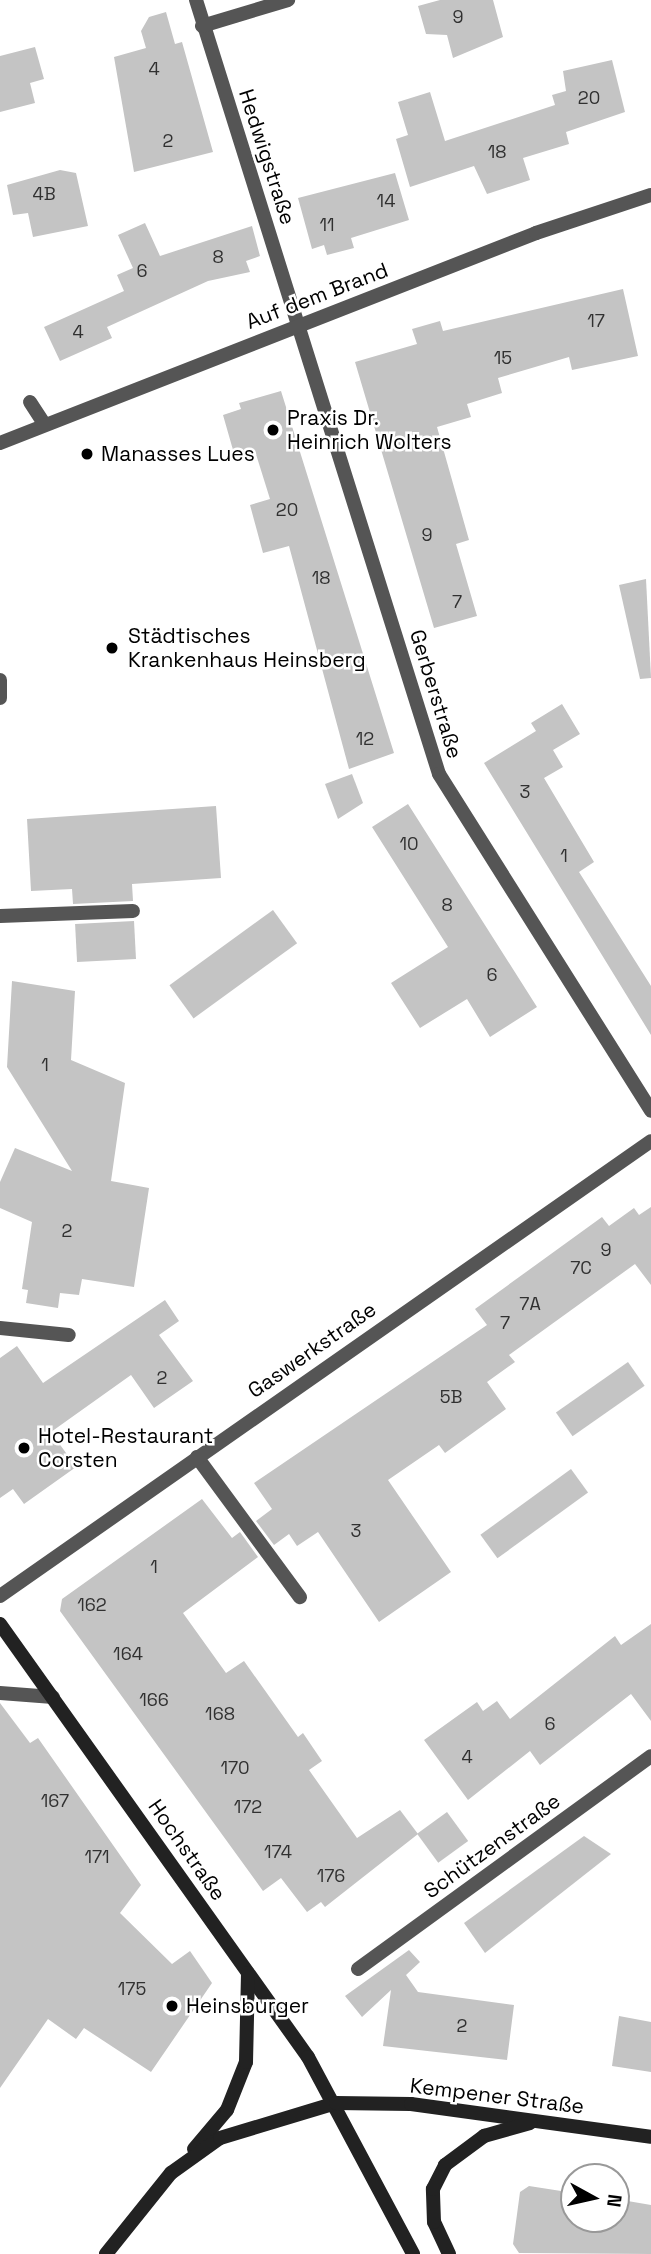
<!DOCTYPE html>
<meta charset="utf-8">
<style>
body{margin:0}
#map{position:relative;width:651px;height:2254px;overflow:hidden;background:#fff;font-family:"Space Grotesk",sans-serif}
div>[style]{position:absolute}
.building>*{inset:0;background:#c4c4c4;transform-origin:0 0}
.lane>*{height:14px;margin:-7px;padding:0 7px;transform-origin:7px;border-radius:7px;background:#555}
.street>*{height:14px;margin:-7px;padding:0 7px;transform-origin:7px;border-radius:7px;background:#555}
.secondary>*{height:14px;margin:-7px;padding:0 7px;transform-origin:7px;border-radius:7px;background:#222}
.dots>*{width:19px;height:19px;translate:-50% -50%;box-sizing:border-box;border:4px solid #fff;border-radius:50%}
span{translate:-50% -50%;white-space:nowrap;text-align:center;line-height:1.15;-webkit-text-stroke:5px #fff;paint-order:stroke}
.number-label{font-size:18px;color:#313131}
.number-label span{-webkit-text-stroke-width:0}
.street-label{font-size:21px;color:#000}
.poi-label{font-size:21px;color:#000}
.left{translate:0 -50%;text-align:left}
.north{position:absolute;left:560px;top:2163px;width:70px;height:70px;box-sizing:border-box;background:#fff;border:2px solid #999;border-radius:50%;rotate:98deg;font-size:19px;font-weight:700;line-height:28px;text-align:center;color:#000}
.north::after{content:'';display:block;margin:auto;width:24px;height:32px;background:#000;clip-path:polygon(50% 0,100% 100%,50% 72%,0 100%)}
</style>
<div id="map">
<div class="building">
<div style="clip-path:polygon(440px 0,493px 0,503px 37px,453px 58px,447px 35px,426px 34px,418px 6px)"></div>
<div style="clip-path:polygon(166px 12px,175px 44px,182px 42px,213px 152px,134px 172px,114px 57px,146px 48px,141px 31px,149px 17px)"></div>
<div style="clip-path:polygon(35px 47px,44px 79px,30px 83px,35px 103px,0 112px,0 56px)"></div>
<div style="clip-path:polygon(612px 60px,625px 112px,566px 132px,569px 144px,523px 158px,530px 180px,487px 194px,474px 166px,410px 187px,396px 139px,408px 135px,398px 102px,430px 92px,445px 141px,555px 105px,552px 95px,566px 91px,563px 71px)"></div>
<div style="clip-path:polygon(60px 170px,76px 173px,88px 226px,33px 237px,28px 213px,13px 215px,7px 185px)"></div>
<div style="clip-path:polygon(395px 173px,409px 220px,351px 238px,354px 248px,327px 255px,324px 245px,312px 249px,298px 198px)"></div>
<div style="clip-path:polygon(145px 223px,160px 256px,252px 226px,260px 256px,246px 261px,250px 272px,208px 281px,107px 327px,112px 338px,60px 361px,44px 327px,124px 291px,117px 275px,133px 268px,118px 235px)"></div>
<div style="clip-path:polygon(623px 289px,638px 356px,572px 370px,569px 357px,498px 378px,502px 393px,467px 404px,471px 417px,437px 427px,469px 540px,456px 544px,477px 616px,434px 628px,355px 362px,417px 344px,412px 329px,440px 321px,443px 331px)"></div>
<div style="clip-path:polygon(281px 391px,394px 753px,349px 769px,289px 546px,263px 553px,250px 505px,270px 499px,255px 451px,235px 457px,223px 415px,241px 409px,239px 403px)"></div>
<div style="clip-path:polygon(646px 579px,651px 678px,640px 679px,619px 585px)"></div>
<div style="clip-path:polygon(562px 704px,580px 734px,553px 750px,563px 767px,544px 778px,594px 862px,579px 872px,651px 986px,651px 1035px,484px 763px,536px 731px,531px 723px)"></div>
<div style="clip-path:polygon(352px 774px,363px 803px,338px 819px,325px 784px)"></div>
<div style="clip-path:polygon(408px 804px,537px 1007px,490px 1037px,467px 999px,420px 1028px,391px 983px,448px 947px,372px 827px)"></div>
<div style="clip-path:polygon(216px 806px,221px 878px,132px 884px,133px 901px,73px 904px,72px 889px,31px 891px,27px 819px)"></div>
<div style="left:273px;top:910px;width:41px;height:128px;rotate:54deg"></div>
<div style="left:134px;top:921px;width:38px;height:59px;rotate:87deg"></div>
<div style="clip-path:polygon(12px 981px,75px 991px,71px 1060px,125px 1083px,111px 1181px,149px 1188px,134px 1287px,82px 1279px,79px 1295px,60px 1293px,58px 1308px,26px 1303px,28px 1290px,22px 1289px,32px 1222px,0 1208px,0 1182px,15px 1148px,72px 1171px,7px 1067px)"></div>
<div style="clip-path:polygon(651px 1207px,651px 1285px,635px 1264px,509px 1355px,515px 1362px,487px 1382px,506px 1409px,445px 1453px,439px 1445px,388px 1480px,451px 1572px,379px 1622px,318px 1532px,297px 1546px,289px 1534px,274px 1545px,256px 1521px,272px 1509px,254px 1483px,487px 1325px,475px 1309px,602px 1217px,609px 1226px,634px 1208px,639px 1215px)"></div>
<div style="clip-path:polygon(165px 1300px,179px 1321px,159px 1335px,193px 1381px,154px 1408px,131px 1375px,51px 1432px,76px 1467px,24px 1504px,13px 1489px,0 1498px,0 1358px,17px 1346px,43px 1383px)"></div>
<div style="left:628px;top:1362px;width:29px;height:88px;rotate:55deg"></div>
<div style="left:571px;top:1469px;width:29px;height:112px;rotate:54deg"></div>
<div style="clip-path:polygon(202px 1499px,232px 1538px,240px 1532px,258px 1557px,183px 1613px,226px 1673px,244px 1661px,298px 1737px,303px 1733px,322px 1761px,309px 1770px,357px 1838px,400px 1810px,418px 1834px,325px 1907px,321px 1902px,307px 1912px,281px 1878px,263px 1891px,60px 1611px,62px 1599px)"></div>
<div style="clip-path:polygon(651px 1624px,651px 1721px,631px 1694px,540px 1765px,530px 1751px,468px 1800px,424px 1740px,477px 1702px,483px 1711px,497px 1701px,510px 1719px,615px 1636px,621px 1645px)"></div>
<div style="clip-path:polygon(0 1703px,30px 1743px,38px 1738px,141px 1885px,120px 1913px,172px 1964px,190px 1951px,212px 1983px,151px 2072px,84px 2028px,76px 2039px,48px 2019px,0 2088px)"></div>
<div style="left:447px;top:1812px;width:36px;height:37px;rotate:54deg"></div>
<div style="clip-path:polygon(584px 1836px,611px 1854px,485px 1953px,464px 1923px)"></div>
<div style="clip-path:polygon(409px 1950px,420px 1962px,406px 1975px,418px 1992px,514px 2005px,507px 2060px,383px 2046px,391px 1990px,362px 2017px,345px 1996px)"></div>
<div style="clip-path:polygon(619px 2016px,651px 2022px,651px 2072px,612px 2066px)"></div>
<div style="clip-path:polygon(529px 2186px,574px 2193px,574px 2219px,616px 2219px,616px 2199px,651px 2205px,651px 2254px,519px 2253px,513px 2244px,520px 2192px)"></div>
</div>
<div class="lane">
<div style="left:30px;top:402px;width:27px;rotate:57deg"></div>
<div style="left:0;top:680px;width:18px;rotate:90deg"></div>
<div style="left:0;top:916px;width:133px;rotate:-2.2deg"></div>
<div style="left:0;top:1328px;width:69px;rotate:5.8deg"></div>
<div style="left:197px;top:1457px;width:174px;rotate:53.7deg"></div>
<div style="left:0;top:1693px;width:53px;rotate:4.3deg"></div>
</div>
<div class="street">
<div style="left:196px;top:0;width:811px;rotate:72.57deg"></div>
<div style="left:439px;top:774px;width:398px;rotate:57.8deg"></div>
<div style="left:202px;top:26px;width:90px;rotate:-16.8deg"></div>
<div style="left:0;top:443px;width:576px;rotate:-21.39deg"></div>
<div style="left:536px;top:233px;width:121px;rotate:-18.3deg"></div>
<div style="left:0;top:1596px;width:794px;rotate:-34.95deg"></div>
<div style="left:358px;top:1969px;width:362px;rotate:-36deg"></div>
</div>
<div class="secondary">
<div style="left:0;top:1624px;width:531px;rotate:54.58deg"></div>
<div style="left:308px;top:2057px;width:223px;rotate:61.9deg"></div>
<div style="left:194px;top:2149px;width:51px;rotate:-49.8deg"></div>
<div style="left:227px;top:2110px;width:52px;rotate:-68.4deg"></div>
<div style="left:246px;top:2062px;width:89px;rotate:-88.7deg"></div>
<div style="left:106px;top:2254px;width:104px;rotate:-51.3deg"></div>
<div style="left:171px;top:2173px;width:60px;rotate:-35.5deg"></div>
<div style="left:220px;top:2138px;width:121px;rotate:-16.8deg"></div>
<div style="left:336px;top:2103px;width:75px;rotate:0.8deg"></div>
<div style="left:411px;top:2104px;width:242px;rotate:7.8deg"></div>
<div style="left:449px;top:2254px;width:35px;rotate:-115deg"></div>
<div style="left:434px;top:2222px;width:33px;rotate:-92deg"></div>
<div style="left:433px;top:2189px;width:27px;rotate:-63deg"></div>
<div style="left:445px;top:2165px;width:49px;rotate:-36.6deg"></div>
<div style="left:484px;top:2136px;width:48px;rotate:-15.8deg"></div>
</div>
<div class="dots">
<div style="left:273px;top:430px;background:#000"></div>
<div style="left:87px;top:454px;background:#000"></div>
<div style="left:112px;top:648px;background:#000"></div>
<div style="left:24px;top:1448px;background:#000"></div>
<div style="left:172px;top:2006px;background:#000"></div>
</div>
<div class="number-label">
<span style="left:458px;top:17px">9</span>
<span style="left:154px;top:69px">4</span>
<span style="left:589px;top:98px">20</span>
<span style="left:168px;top:141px">2</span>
<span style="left:497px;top:152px">18</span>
<span style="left:44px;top:194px">4B</span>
<span style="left:386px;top:201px">14</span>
<span style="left:327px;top:225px">11</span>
<span style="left:218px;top:257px">8</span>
<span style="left:142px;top:271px">6</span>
<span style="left:596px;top:321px">17</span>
<span style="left:78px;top:332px">4</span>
<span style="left:503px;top:358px">15</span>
<span style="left:287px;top:510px">20</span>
<span style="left:427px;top:535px">9</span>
<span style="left:321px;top:578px">18</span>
<span style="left:457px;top:602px">7</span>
<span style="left:365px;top:739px">12</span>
<span style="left:525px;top:792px">3</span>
<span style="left:409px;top:844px">10</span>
<span style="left:564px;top:856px">1</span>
<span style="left:447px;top:905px">8</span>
<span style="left:492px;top:975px">6</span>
<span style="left:45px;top:1065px">1</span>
<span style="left:67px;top:1231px">2</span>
<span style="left:606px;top:1250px">9</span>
<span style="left:581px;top:1268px">7C</span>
<span style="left:530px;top:1304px">7A</span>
<span style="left:505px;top:1323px">7</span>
<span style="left:162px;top:1378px">2</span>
<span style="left:451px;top:1397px">5B</span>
<span style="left:356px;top:1531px">3</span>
<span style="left:154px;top:1567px">1</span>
<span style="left:92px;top:1605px">162</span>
<span style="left:128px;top:1654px">164</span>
<span style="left:154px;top:1700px">166</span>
<span style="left:220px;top:1714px">168</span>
<span style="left:550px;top:1724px">6</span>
<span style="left:467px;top:1757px">4</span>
<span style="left:235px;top:1768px">170</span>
<span style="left:55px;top:1801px">167</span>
<span style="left:248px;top:1807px">172</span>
<span style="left:278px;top:1852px">174</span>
<span style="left:97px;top:1857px">171</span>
<span style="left:331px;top:1876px">176</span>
<span style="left:132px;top:1989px">175</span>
<span style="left:462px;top:2026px">2</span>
</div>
<div class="street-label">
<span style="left:267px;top:157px;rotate:72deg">Hedwigstraße</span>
<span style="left:317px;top:296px;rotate:-21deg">Auf dem Brand</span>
<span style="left:436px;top:694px;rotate:73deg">Gerberstraße</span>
<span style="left:312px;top:1350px;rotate:-35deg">Gaswerkstraße</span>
<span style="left:492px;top:1846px;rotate:-36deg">Schützenstraße</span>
<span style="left:187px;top:1850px;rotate:55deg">Hochstraße</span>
<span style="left:497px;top:2096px;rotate:7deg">Kempener Straße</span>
</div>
<div class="poi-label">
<span class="left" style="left:287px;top:430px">Praxis Dr.<br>Heinrich Wolters</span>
<span class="left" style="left:101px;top:454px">Manasses Lues</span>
<span class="left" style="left:128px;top:648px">Städtisches<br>Krankenhaus Heinsberg</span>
<span class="left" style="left:38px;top:1448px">Hotel-Restaurant<br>Corsten</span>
<span class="left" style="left:186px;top:2006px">Heinsburger</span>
</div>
<div class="north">N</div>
</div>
